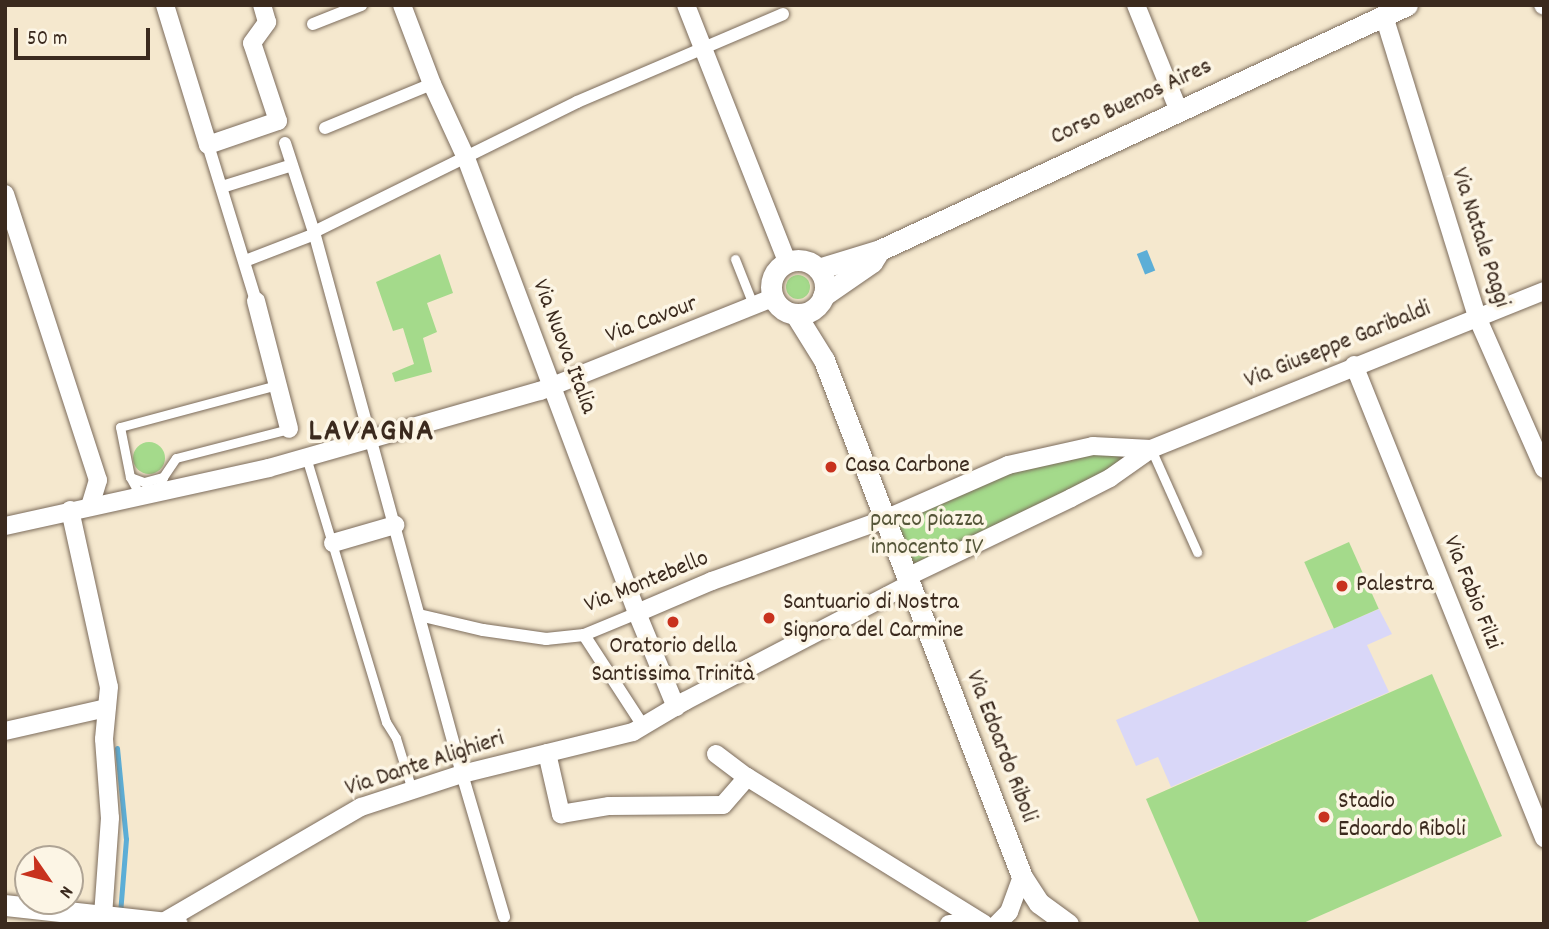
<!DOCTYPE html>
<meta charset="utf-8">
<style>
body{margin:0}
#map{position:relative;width:1549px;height:929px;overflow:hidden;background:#f5e8ce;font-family:Dekko,sans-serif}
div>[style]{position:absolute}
.built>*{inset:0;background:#d9d7f8}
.green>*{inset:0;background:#a4da8b;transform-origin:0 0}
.round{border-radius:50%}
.water>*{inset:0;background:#5caed7;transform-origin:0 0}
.stream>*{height:5px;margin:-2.5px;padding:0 2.5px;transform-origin:2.5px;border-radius:2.5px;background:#5caed7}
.roads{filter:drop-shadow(0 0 2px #7c6c5c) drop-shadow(0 0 2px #7c6c5c)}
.service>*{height:9px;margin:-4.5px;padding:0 4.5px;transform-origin:4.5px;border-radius:4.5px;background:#fff}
.pedestrian>*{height:12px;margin:-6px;padding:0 6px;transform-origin:6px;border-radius:6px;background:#fff}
.minor>*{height:18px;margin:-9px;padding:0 9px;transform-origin:9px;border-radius:9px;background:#fff}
.tertiary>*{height:21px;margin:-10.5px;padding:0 10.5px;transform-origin:10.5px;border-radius:10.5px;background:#fff}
.tertiary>.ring{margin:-10.5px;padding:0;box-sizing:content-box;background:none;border:21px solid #fff;border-radius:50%}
.dots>*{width:19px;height:19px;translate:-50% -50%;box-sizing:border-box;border:4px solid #fcf5e5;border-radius:50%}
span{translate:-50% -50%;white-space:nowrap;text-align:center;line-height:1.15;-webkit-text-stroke:7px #fcf5e5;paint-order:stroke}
.street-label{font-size:24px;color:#3b2a1e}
.poi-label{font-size:24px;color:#3b2a1e}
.left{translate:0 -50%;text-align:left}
.park-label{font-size:24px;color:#555639}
.district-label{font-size:32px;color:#3b2a1e;font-weight:700;letter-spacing:2px}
.frame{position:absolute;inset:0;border:7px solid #3b2a1e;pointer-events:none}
.north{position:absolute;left:14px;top:845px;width:70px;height:70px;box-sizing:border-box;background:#fcf5e5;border:2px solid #afa495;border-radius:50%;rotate:125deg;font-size:19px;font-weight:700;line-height:28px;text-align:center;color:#3b2a1e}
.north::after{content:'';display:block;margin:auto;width:24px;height:32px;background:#c8321e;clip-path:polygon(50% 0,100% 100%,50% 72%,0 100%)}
.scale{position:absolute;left:14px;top:28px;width:136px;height:32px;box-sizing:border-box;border:4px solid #3b2a1e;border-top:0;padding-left:9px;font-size:21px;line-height:24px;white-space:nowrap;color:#3b2a1e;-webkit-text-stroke:5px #fcf5e5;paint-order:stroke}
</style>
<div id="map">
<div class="built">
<div style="clip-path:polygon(1379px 609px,1392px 634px,1367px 645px,1389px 692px,1171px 787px,1158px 757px,1136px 766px,1116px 720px)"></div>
</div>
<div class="green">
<div style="clip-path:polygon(440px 254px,453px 293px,427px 303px,437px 332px,423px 338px,432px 372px,395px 382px,392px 373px,414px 364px,403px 328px,393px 331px,376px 282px)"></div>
<div class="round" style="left:786px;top:275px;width:24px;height:24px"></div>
<div class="round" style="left:133px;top:442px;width:32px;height:32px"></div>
<div style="clip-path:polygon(1093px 449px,1141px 451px,1109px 472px,909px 571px,891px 523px,1008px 469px)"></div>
<div style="left:1349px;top:542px;width:73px;height:49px;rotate:66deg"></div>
<div style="clip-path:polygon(1432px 674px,1502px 836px,1301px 924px,1200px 924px,1146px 799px)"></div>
</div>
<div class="water">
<div style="left:1147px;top:250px;width:22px;height:11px;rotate:68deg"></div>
</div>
<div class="stream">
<div style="left:117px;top:748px;width:91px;rotate:84.4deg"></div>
<div style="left:126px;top:839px;width:75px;rotate:94.6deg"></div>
</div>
<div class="roads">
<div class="service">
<div style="left:735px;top:259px;width:52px;rotate:68.4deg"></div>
<div style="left:1151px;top:449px;width:113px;rotate:65.9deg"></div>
<div style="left:306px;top:457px;width:277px;rotate:73.2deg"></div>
<div style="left:386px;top:722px;width:19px;rotate:58deg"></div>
<div style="left:396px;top:738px;width:54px;rotate:72.9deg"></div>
<div style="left:130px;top:477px;width:15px;rotate:20deg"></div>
<div style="left:144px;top:482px;width:20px;rotate:-15deg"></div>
<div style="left:158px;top:491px;width:15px;rotate:-70deg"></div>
<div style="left:163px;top:477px;width:23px;rotate:-56deg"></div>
<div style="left:176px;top:458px;width:117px;rotate:-14.4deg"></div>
<div style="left:140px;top:495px;width:21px;rotate:-119deg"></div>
<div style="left:130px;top:477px;width:51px;rotate:-101.3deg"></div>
<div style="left:120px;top:427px;width:163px;rotate:-15deg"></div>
</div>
<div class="pedestrian">
<div style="left:313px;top:24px;width:52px;rotate:-21.6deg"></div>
<div style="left:325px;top:128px;width:116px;rotate:-22.4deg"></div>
<div style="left:285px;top:143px;width:94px;rotate:72deg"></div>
<div style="left:314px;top:232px;width:562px;rotate:74.73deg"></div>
<div style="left:462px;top:774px;width:149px;rotate:73.6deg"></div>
<div style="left:208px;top:145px;width:163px;rotate:72.9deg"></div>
<div style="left:222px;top:187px;width:73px;rotate:-17.4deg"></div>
<div style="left:314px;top:232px;width:293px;rotate:-26.3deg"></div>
<div style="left:577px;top:102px;width:224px;rotate:-23.1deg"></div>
<div style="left:245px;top:261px;width:75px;rotate:-21.1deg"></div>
<div style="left:419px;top:615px;width:66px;rotate:13.2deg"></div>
<div style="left:483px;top:630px;width:64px;rotate:8.1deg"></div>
<div style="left:546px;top:639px;width:38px;rotate:-6deg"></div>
<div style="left:584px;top:635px;width:57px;rotate:-22.5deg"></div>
<div style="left:584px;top:635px;width:108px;rotate:57deg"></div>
</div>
<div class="minor">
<div style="left:165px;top:5px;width:146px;rotate:72.9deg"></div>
<div style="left:208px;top:145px;width:74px;rotate:-18.9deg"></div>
<div style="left:278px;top:121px;width:82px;rotate:-108.4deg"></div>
<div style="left:252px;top:43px;width:26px;rotate:-54deg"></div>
<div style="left:267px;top:22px;width:18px;rotate:-106deg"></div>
<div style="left:402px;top:5px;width:85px;rotate:69.2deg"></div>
<div style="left:432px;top:84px;width:81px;rotate:65.3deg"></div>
<div style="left:466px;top:158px;width:486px;rotate:69.4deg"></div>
<div style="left:637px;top:613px;width:102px;rotate:67.5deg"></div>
<div style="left:686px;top:5px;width:276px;rotate:68.5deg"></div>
<div style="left:1136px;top:5px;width:112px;rotate:68deg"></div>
<div style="left:1543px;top:5px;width:1px;rotate:45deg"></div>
<div style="left:1384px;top:16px;width:315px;rotate:72.8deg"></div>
<div style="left:1477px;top:317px;width:166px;rotate:66.2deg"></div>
<div style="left:5px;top:194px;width:301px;rotate:72deg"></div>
<div style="left:98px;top:480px;width:28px;rotate:107deg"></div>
<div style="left:256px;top:301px;width:132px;rotate:75.5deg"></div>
<div style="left:1354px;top:365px;width:510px;rotate:68.12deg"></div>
<div style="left:70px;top:510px;width:181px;rotate:77.6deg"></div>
<div style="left:109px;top:687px;width:52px;rotate:95.5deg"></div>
<div style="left:104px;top:739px;width:79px;rotate:85.7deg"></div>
<div style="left:110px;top:818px;width:97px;rotate:94.1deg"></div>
<div style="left:5px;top:526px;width:270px;rotate:-12.4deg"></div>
<div style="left:269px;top:468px;width:282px;rotate:-15.9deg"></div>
<div style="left:540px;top:391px;width:251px;rotate:-21.8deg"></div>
<div style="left:333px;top:543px;width:65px;rotate:-16.2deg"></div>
<div style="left:907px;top:577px;width:182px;rotate:-25.7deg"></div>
<div style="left:1071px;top:498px;width:44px;rotate:-27.1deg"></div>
<div style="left:1110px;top:478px;width:50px;rotate:-35.3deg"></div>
<div style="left:1151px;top:449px;width:424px;rotate:-21.9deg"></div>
<div style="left:637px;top:613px;width:82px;rotate:-23.1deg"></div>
<div style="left:712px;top:581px;width:184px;rotate:-19.7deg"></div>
<div style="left:885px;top:519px;width:134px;rotate:-23.7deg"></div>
<div style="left:1008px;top:465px;width:87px;rotate:-12.6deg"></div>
<div style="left:1093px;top:446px;width:58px;rotate:3deg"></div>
<div style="left:5px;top:731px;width:104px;rotate:-12.8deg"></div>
<div style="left:547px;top:753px;width:63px;rotate:77.1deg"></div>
<div style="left:561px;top:814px;width:49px;rotate:-9.5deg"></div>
<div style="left:609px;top:806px;width:114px;rotate:-0.5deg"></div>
<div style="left:723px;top:805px;width:37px;rotate:-49deg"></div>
<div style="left:716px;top:754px;width:39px;rotate:37deg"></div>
<div style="left:747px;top:777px;width:279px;rotate:31.8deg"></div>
<div style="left:165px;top:921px;width:227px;rotate:-30.2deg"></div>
<div style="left:361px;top:807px;width:106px;rotate:-18.1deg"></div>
<div style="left:462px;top:774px;width:176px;rotate:-13.8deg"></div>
<div style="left:633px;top:732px;width:61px;rotate:-30.8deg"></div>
<div style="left:685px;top:701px;width:254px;rotate:-27.5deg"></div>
<div style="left:949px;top:924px;width:10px"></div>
<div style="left:997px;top:924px;width:17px;rotate:-45deg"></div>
<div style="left:1009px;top:912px;width:37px;rotate:-70deg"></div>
</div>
<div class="tertiary">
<div class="ring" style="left:771px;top:260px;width:33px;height:33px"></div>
<div style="left:818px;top:269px;width:65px;rotate:-17deg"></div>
<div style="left:880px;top:250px;width:581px;rotate:-24.93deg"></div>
<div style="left:823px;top:296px;width:60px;rotate:-34.8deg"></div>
<div style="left:872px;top:262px;width:9px;rotate:-58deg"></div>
<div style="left:796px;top:315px;width:53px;rotate:58.1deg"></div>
<div style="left:824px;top:360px;width:554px;rotate:69.04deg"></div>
<div style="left:1022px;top:877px;width:31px;rotate:57deg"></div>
<div style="left:1039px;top:903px;width:36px;rotate:36deg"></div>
<div style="left:5px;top:905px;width:173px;rotate:6.3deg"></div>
</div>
</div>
<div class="dots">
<div style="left:831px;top:467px;background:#c8321e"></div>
<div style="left:1342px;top:586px;background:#c8321e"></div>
<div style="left:769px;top:618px;background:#c8321e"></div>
<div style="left:673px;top:622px;background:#c8321e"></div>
<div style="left:1324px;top:817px;background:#c8321e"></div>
</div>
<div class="street-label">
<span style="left:1132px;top:103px;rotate:-25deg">Corso Buenos Aires</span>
<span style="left:1479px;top:238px;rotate:72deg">Via Natale Paggi</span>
<span style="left:652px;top:321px;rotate:-21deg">Via Cavour</span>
<span style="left:1338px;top:346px;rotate:-22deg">Via Giuseppe Garibaldi</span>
<span style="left:563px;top:347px;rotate:69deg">Via Nuova Italia</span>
<span style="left:647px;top:583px;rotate:-22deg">Via Montebello</span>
<span style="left:1471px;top:593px;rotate:68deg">Via Fabio Filzi</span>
<span style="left:1000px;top:747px;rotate:69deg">Via Edoardo Riboli</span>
<span style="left:425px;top:765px;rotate:-18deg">Via Dante Alighieri</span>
</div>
<div class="poi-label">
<span class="left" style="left:845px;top:467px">Casa Carbone</span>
<span class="left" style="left:1356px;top:586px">Palestra</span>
<span class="left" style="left:783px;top:618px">Santuario di Nostra<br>Signora del Carmine</span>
<span style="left:673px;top:662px">Oratorio della<br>Santissima Trinità</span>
<span class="left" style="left:1338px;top:817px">Stadio<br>Edoardo Riboli</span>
</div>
<div class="park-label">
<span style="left:927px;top:535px">parco piazza<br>innocento IV</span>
</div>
<div class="district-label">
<span style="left:372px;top:433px">LAVAGNA</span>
</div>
<div class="frame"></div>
<div class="north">N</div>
<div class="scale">50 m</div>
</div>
